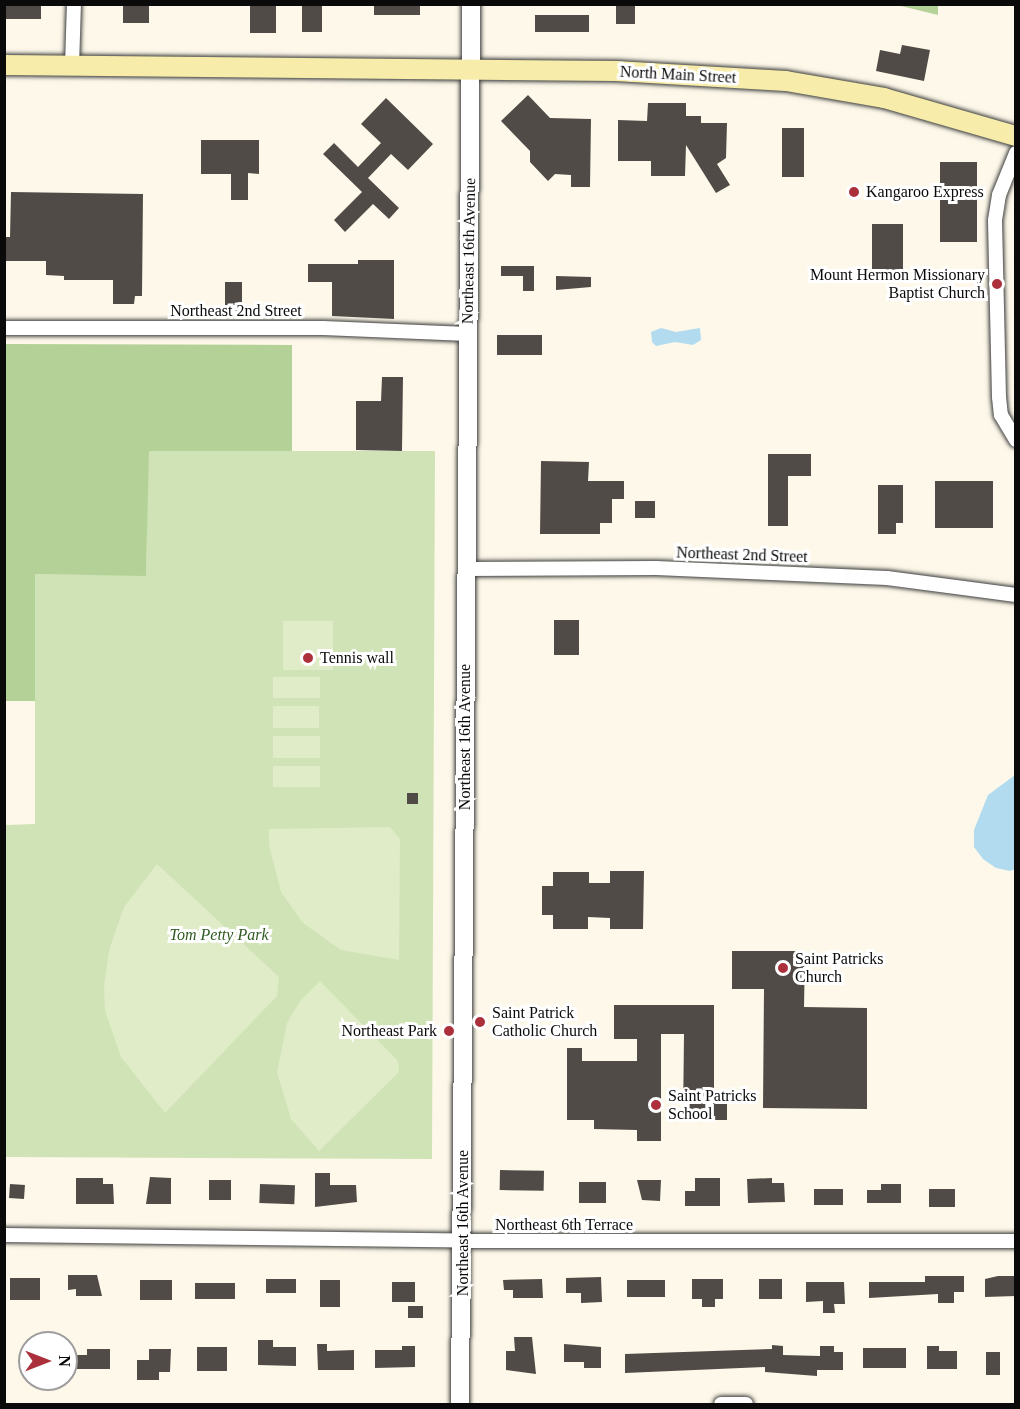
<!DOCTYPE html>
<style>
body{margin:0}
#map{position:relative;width:1020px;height:1409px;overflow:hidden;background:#fdf8e9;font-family:"Times New Roman",serif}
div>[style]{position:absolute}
.green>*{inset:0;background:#cfe3b6}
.forest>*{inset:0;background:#b4d297}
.pitch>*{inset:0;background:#e0ebc7;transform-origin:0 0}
.water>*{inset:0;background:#b2dbef}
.building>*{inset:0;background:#514b47;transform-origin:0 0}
.roads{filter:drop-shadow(0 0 2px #3d3d3d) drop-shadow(0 0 2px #3d3d3d)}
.minor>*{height:14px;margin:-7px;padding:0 7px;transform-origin:7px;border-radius:7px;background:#fff}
.tertiary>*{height:18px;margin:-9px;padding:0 9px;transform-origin:9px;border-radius:9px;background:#fff}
.secondary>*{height:20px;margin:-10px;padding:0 10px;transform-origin:10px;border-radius:10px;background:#f7eca9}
.dots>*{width:16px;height:16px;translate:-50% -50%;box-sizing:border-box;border:3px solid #fff;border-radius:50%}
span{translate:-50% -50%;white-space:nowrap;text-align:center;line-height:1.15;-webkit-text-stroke:6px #fff;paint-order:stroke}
.street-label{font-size:16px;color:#0a0a0a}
.poi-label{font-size:16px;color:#0a0a0a}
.left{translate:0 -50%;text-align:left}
.right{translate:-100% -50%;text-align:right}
.park-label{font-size:16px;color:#2f5a21;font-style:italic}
.frame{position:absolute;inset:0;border:6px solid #0a0a0a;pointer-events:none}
.north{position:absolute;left:18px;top:1331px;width:60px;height:60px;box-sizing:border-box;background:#fff;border:2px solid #9d9d9d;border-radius:50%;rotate:90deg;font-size:16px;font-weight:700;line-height:24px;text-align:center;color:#0a0a0a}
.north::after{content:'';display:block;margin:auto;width:21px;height:27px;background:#ac303b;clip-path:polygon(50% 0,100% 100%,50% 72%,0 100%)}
</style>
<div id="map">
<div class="green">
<div style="clip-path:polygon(148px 451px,435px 451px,432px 1159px,5px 1157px,5px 825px,35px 824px,35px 574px,146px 575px)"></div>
</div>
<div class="forest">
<div style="clip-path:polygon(895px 5px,938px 5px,938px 15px,897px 5px)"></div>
<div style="clip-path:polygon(5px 344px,292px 345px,292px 451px,149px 451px,146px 576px,35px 574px,35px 701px,5px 701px)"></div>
</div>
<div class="pitch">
<div style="left:283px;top:621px;width:50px;height:49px"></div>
<div style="left:273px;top:677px;width:47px;height:21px"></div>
<div style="left:273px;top:706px;width:46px;height:22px"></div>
<div style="left:273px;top:736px;width:47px;height:22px"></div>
<div style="left:273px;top:766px;width:47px;height:21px"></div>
<div style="clip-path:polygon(390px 827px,400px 839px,399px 960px,341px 950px,303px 923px,281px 892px,269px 845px,269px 829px)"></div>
<div style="clip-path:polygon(157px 864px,279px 977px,277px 996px,165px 1113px,121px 1057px,105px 1011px,104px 986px,109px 950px,124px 907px)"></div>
<div style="clip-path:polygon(320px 981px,398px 1061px,399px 1072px,319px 1151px,291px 1119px,277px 1072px,287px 1023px,300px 1001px)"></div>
</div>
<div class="water">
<div style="clip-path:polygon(661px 328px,676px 332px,700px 328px,701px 340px,693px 345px,675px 342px,656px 346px,652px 342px,651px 332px)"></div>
<div style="clip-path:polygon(1015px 775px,1015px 869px,1010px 871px,996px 868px,983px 859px,974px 847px,974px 830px,988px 795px)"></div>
</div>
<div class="building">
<div style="left:4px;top:4px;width:37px;height:15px"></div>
<div style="left:123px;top:4px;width:26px;height:19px"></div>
<div style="left:250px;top:4px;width:26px;height:29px"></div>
<div style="left:302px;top:4px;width:20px;height:28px"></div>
<div style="left:374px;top:4px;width:46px;height:11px"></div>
<div style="left:616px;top:4px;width:19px;height:20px"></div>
<div style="left:535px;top:15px;width:54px;height:17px"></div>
<div style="clip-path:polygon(902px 45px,930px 50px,924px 81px,876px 71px,880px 50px,900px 54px)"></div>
<div style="clip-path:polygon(528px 95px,550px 118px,591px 119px,590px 187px,571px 187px,571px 175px,555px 174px,548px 181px,530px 162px,530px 151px,501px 121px)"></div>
<div style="clip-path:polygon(386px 98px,433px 144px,408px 170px,391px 154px,368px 178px,399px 208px,389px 219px,373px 204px,345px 232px,334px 220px,362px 192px,323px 154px,334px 143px,358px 167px,381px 143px,361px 124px)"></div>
<div style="clip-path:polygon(648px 103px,686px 103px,686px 116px,701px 116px,701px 123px,727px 123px,726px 158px,717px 164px,730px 185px,716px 193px,686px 145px,685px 176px,651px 176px,651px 161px,618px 161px,618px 120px,647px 121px)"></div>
<div style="left:782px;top:128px;width:22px;height:49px"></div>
<div style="clip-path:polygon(201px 140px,259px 140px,259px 174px,248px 173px,248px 200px,231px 200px,231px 174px,201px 174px)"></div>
<div style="left:940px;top:162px;width:37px;height:80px"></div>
<div style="clip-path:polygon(11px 192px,143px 194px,142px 296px,135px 296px,134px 304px,113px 304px,113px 280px,64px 280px,64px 276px,46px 275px,46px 261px,4px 261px,4px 237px,10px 237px)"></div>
<div style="left:872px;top:224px;width:31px;height:48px"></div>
<div style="clip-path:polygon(358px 260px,394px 260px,394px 319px,332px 316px,332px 282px,308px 282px,308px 264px,358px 264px)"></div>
<div style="clip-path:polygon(501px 266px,534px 266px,534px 291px,523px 291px,523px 276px,501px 276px)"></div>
<div style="clip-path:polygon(556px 276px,591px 277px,591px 287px,556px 290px)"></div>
<div style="left:225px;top:282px;width:17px;height:29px"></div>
<div style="left:497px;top:335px;width:45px;height:20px"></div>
<div style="clip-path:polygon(382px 377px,403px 377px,402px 451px,356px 450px,356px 401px,381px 401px)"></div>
<div style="clip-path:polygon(768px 454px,811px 454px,811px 476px,788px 476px,788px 526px,768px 526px)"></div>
<div style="clip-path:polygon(541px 461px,589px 462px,588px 481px,624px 481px,624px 499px,612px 499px,612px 523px,600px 523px,600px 534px,540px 534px)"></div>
<div style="left:935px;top:481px;width:58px;height:47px"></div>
<div style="clip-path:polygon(878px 485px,903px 485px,903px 523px,896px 523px,896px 534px,878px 534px)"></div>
<div style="left:635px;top:501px;width:20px;height:17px"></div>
<div style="left:554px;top:620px;width:25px;height:35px"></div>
<div style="left:407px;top:793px;width:11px;height:11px"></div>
<div style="clip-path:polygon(610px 871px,644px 871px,643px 929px,610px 929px,610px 918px,588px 917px,588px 929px,553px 929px,553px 915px,542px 915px,542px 886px,553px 886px,553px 872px,589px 872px,589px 883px,610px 883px)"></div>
<div style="clip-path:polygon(732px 951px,805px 951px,804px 1007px,867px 1008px,867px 1109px,763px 1108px,764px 989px,732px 989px)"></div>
<div style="clip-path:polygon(614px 1005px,714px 1005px,714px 1098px,727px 1098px,727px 1120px,683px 1120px,684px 1034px,661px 1034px,661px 1141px,637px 1141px,637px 1130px,594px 1129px,594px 1120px,567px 1120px,567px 1048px,582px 1048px,582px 1061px,637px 1061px,637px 1039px,614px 1039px)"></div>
<div style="left:500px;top:1170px;width:44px;height:20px;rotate:1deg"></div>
<div style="clip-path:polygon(315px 1173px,330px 1173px,330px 1185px,356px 1185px,357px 1202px,315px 1207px)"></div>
<div style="clip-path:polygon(150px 1177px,171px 1178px,171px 1204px,146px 1204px)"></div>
<div style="clip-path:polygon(76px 1178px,103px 1178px,103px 1184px,113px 1184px,114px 1204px,76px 1204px)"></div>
<div style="clip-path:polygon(695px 1178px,720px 1178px,720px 1206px,685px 1206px,685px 1191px,695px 1191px)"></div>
<div style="clip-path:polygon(772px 1178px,772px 1183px,784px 1183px,785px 1202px,748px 1203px,747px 1179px)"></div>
<div style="left:209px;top:1180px;width:22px;height:20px"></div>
<div style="clip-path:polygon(637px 1180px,661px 1180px,660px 1201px,642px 1200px)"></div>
<div style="left:579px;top:1182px;width:27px;height:21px"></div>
<div style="left:10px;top:1184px;width:15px;height:14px;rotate:4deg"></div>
<div style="left:260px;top:1184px;width:35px;height:19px;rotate:2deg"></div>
<div style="clip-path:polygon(881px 1184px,901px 1184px,901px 1203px,867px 1203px,867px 1190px,881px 1190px)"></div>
<div style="left:814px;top:1189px;width:29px;height:16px"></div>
<div style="left:929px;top:1189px;width:26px;height:18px"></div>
<div style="clip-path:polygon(68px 1275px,97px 1275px,102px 1296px,76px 1296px,76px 1289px,68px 1290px)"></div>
<div style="clip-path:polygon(925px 1276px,964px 1276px,964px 1292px,954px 1292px,954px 1303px,938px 1303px,938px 1294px,869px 1298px,869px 1282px,925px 1282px)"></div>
<div style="clip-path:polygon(998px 1276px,1016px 1276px,1016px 1296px,985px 1297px,985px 1279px)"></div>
<div style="clip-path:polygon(601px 1277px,602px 1302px,581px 1303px,581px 1293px,566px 1293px,566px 1278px)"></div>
<div style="left:10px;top:1278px;width:30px;height:22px"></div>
<div style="left:266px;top:1279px;width:30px;height:14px"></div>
<div style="clip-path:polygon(542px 1279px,543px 1298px,513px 1298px,513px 1290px,504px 1290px,503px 1280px)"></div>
<div style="clip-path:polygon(692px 1279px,723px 1279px,723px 1299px,715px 1299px,715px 1307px,702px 1307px,702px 1299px,692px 1299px)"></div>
<div style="left:759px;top:1279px;width:23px;height:20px"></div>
<div style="left:140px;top:1280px;width:32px;height:20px"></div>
<div style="left:320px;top:1280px;width:20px;height:27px"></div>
<div style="left:665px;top:1280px;width:17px;height:38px;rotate:90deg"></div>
<div style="left:392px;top:1282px;width:23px;height:20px"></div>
<div style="clip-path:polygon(806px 1282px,844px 1282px,845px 1304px,834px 1304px,835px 1313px,823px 1313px,823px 1301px,806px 1302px)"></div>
<div style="left:195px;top:1283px;width:40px;height:16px"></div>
<div style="left:408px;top:1306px;width:15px;height:12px"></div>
<div style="clip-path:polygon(514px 1337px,532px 1337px,536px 1374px,506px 1370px,506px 1351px,515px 1351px)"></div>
<div style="clip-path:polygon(258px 1340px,273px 1340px,273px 1347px,296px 1347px,296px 1366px,258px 1365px)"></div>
<div style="clip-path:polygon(317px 1344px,327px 1344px,327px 1351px,354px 1350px,354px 1370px,318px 1370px)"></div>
<div style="clip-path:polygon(564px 1344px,601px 1347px,601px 1368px,584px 1368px,584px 1362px,564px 1362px)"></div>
<div style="clip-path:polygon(772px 1345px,783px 1346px,783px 1355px,820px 1356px,820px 1346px,834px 1346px,834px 1352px,843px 1352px,843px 1370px,817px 1370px,817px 1376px,765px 1372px,765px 1367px,625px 1373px,625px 1354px,772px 1349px)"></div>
<div style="clip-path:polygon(402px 1346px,415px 1346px,415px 1367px,375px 1368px,375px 1350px,402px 1350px)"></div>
<div style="clip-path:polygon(927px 1346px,939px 1346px,939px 1351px,957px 1351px,957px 1369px,927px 1369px)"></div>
<div style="left:197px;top:1347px;width:30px;height:24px"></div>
<div style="left:863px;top:1348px;width:43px;height:20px"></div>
<div style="clip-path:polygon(87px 1349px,110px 1349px,110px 1369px,75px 1369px,75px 1355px,87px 1355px)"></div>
<div style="clip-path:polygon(149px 1349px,171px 1349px,170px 1372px,159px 1372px,159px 1380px,137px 1380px,137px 1360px,149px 1360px)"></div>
<div style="left:986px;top:1352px;width:14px;height:23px"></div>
</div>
<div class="roads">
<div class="minor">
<div style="left:72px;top:66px;width:62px;rotate:-88.2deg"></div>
<div style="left:1016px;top:153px;width:45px;rotate:112deg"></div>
<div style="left:999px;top:195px;width:26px;rotate:99deg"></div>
<div style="left:995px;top:221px;width:176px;rotate:88.7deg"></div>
<div style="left:999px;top:397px;width:18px;rotate:84deg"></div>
<div style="left:1001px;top:415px;width:29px;rotate:59deg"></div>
<div style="left:4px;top:328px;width:319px"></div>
<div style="left:323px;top:328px;width:145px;rotate:2.4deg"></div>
<div style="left:466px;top:569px;width:190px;rotate:-0.3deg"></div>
<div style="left:656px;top:568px;width:231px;rotate:2.5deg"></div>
<div style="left:887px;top:578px;width:130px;rotate:7.5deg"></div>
<div style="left:4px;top:1235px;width:459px;rotate:0.7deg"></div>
<div style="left:463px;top:1241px;width:553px"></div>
<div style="left:721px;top:1404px;width:25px"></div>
</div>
<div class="tertiary">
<div style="left:460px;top:1404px;width:1400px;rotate:-89.55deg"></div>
</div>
<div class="secondary">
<div style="left:4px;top:65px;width:612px;rotate:0.56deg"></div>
<div style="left:616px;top:71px;width:170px;rotate:3.4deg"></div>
<div style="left:786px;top:81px;width:99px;rotate:9.8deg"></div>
<div style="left:884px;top:98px;width:137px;rotate:16.1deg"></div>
</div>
</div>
<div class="dots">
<div style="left:854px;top:192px;background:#ac303b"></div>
<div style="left:997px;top:284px;background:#ac303b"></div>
<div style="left:308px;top:658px;background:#ac303b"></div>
<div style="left:783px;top:968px;background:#ac303b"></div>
<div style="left:480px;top:1022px;background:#ac303b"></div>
<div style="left:449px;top:1031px;background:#ac303b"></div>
<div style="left:656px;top:1105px;background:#ac303b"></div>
</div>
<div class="street-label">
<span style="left:678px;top:75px;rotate:3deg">North Main Street</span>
<span style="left:469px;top:251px;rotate:-89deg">Northeast 16th Avenue</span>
<span style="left:236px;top:311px">Northeast 2nd Street</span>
<span style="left:742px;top:555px;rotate:2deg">Northeast 2nd Street</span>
<span style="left:465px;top:737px;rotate:-90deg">Northeast 16th Avenue</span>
<span style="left:463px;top:1223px;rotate:-90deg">Northeast 16th Avenue</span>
<span style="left:564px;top:1225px">Northeast 6th Terrace</span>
</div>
<div class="poi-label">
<span class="left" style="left:866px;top:192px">Kangaroo Express</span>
<span class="right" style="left:985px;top:284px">Mount Hermon Missionary<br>Baptist Church</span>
<span class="left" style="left:320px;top:658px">Tennis wall</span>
<span class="left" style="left:795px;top:968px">Saint Patricks<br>Church</span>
<span class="left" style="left:492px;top:1022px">Saint Patrick<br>Catholic Church</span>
<span class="right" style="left:437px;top:1031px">Northeast Park</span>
<span class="left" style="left:668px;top:1105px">Saint Patricks<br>School</span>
</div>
<div class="park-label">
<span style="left:219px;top:935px">Tom Petty Park</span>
</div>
<div class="frame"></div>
<div class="north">N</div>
</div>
